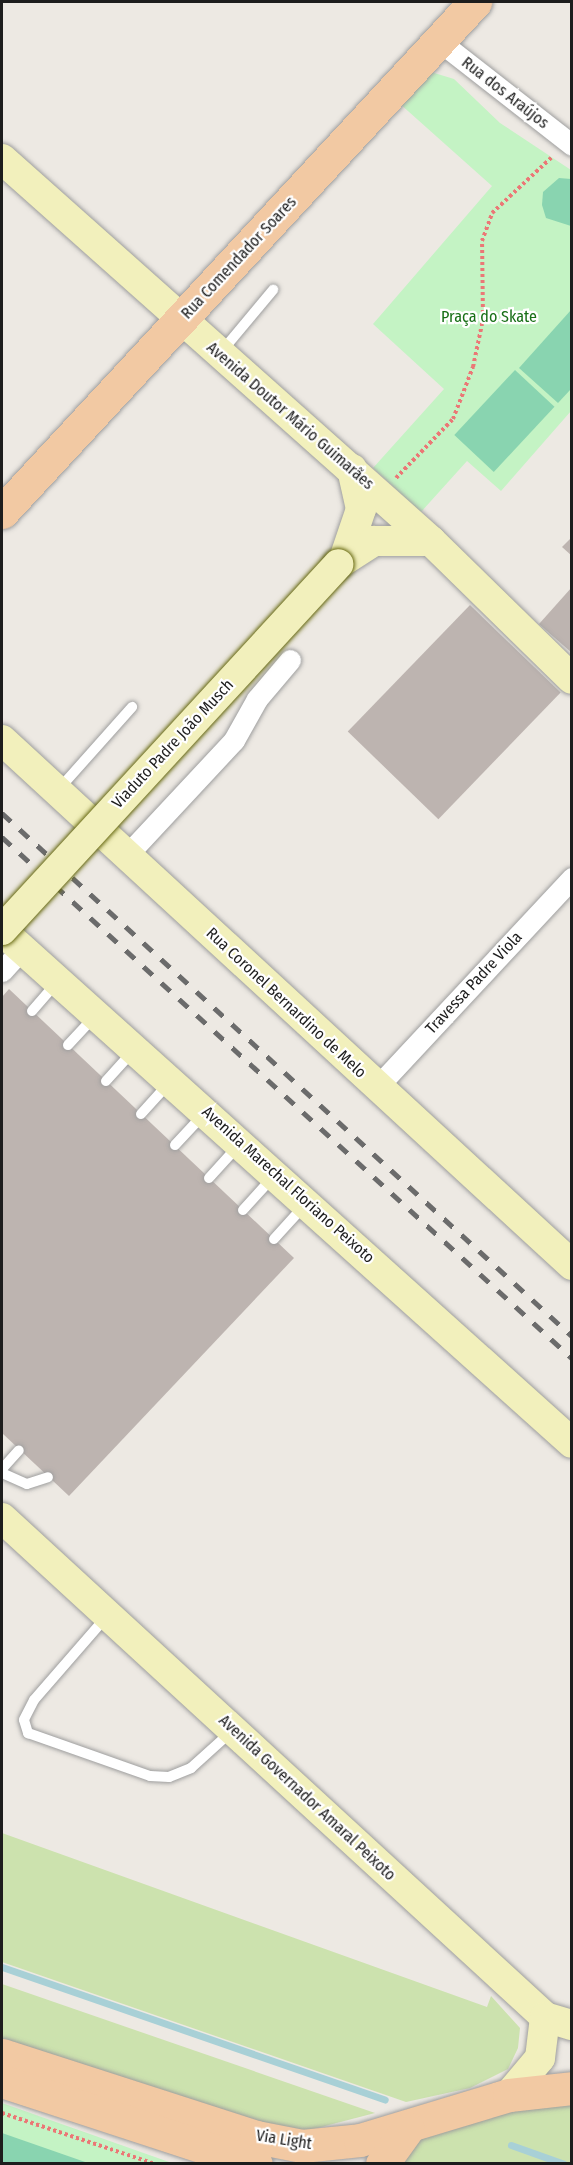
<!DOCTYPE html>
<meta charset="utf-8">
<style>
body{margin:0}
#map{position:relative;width:573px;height:2165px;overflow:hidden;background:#ede9e3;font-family:"Fira Sans Condensed",sans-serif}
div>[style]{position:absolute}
.grass>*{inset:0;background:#cce2ae}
.park>*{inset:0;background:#c4f3c4}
.pitch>*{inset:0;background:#89d4b0;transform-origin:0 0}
.stream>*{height:7px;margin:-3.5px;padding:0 3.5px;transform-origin:3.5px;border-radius:3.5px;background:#a8d0d6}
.building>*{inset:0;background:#bdb4b0;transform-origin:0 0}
.path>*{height:4px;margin-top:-2px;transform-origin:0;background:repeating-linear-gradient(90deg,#eb7776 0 3px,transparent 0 6px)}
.roads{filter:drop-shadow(0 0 2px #9e9e9e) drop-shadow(0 0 2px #9e9e9e)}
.lane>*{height:10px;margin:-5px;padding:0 5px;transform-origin:5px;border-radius:5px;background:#fff}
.street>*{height:21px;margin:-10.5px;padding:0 10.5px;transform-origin:10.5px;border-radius:10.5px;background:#fff}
.secondary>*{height:30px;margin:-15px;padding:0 15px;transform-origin:15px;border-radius:15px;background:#f2f0bc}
.primary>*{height:33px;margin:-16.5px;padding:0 16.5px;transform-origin:16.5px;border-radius:16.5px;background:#f2c9a3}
.rail>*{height:4.5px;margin-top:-2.25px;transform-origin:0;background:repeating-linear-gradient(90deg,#6b6b6b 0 12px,transparent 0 24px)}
.bridges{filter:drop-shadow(0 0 2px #66680f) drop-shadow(0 0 2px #66680f)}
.secondary-bridge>*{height:30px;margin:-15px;padding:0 15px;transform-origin:15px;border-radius:15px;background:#f2f0bc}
span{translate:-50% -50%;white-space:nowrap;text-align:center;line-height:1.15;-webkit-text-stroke:4.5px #fff;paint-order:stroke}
.street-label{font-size:16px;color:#1d1d1d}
.park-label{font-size:16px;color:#176f16}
.frame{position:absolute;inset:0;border:3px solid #1d1d1d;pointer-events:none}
</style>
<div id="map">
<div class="grass">
<div style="clip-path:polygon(2px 1833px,487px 2007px,491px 1996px,520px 2028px,518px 2048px,508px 2069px,470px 2088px,406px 2102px,2px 1962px)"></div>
<div style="clip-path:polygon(2px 1984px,375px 2113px,279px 2138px,2px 2044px)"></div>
<div style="clip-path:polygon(571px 2099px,571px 2163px,388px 2164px,398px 2145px,475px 2118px)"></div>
</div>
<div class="park">
<div style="clip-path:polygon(431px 72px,454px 79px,500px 123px,571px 170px,571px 411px,501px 491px,467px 461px,421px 512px,373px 468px,444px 389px,373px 324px,492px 186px,399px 103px)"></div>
<div style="clip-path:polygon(2px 2103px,172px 2163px,2px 2163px)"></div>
</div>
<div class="pitch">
<div style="clip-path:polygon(559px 178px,571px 179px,571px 226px,546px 218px,542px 205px,543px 192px)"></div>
<div style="clip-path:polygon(571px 310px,571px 389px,558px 403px,519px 368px)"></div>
<div style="left:515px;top:370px;width:54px;height:89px;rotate:43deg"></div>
<div style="clip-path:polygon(2px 2133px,88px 2163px,2px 2163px)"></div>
</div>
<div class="stream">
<div style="left:2px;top:1967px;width:405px;rotate:19.1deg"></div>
<div style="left:511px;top:2145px;width:56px;rotate:19.7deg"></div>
</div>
<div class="building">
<div style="clip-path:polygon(572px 537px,572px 556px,562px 547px)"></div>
<div style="clip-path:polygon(572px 587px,572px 653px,539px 624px)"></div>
<div style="left:470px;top:605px;width:126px;height:176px;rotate:44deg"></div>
<div style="clip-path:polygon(9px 989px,294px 1258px,69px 1496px,2px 1433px,2px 997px)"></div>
</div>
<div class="path">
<div style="left:396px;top:478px;width:82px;rotate:-46deg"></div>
<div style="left:453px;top:419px;width:56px;rotate:-69deg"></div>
<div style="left:473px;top:367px;width:49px;rotate:-78.2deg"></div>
<div style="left:483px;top:319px;width:78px;rotate:-90.7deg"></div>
<div style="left:482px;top:241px;width:30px;rotate:-70deg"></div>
<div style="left:492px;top:213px;width:82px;rotate:-43deg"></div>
<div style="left:2px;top:2113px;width:161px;rotate:18.4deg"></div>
</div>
<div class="roads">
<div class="lane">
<div style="left:222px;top:351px;width:80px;rotate:-50.1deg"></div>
<div style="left:59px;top:789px;width:110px;rotate:-48.3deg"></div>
<div style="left:32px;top:1011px;width:38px;rotate:-49deg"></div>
<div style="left:68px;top:1045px;width:38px;rotate:-47deg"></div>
<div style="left:106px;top:1081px;width:42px;rotate:-47.9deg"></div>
<div style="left:141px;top:1114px;width:42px;rotate:-47.9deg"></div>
<div style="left:175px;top:1145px;width:41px;rotate:-47deg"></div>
<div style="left:209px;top:1178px;width:45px;rotate:-47.7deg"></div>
<div style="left:243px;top:1210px;width:45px;rotate:-47.7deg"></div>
<div style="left:274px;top:1239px;width:45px;rotate:-47.7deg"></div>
<div style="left:2px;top:1469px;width:25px;rotate:-48deg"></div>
<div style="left:2px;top:1473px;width:27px;rotate:24deg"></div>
<div style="left:27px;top:1484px;width:22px;rotate:-18deg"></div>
<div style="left:107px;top:1616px;width:111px;rotate:131deg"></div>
<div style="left:34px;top:1700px;width:22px;rotate:117deg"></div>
<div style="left:24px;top:1720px;width:14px;rotate:73deg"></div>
<div style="left:28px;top:1733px;width:129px;rotate:19.4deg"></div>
<div style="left:150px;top:1776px;width:19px;rotate:3deg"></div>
<div style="left:169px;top:1777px;width:24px;rotate:-22deg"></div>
<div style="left:191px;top:1768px;width:55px;rotate:-42.1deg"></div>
</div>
<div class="street">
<div style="left:439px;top:41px;width:169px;rotate:38deg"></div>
<div style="left:126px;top:856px;width:158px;rotate:-47deg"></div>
<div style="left:234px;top:740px;width:47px;rotate:-60.7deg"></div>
<div style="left:257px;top:699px;width:51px;rotate:-49.8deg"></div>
<div style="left:2px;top:971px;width:31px;rotate:-48deg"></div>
<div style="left:377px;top:1087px;width:286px;rotate:-47deg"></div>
</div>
<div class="secondary">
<div style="left:2px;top:159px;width:574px;rotate:41.68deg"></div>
<div style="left:431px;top:541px;width:197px;rotate:44.4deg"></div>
<div style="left:344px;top:559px;width:53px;rotate:-71.2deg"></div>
<div style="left:361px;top:509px;width:41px;rotate:-102.7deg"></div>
<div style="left:338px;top:564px;width:43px;rotate:-32.6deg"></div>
<div style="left:374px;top:541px;width:57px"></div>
<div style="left:2px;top:740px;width:775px;rotate:42.65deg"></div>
<div style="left:2px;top:931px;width:766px;rotate:41.93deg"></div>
<div style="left:2px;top:1518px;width:737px;rotate:42.58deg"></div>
<div style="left:545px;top:2017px;width:28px;rotate:17deg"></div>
<div style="left:509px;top:2095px;width:48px;rotate:-50deg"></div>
<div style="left:540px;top:2058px;width:41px;rotate:-83deg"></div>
</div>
<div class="primary">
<div style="left:2px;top:512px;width:696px;rotate:-47.16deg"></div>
<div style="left:2px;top:2055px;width:267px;rotate:17.9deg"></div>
<div style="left:256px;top:2137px;width:47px;rotate:11.1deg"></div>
<div style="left:302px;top:2146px;width:58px;rotate:-5.9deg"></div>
<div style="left:360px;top:2140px;width:156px;rotate:-16.8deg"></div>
<div style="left:509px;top:2095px;width:63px;rotate:-6.3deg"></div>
<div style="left:2px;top:2081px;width:267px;rotate:18.1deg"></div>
<div style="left:382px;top:2164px;width:44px;rotate:-54.2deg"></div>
</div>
</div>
<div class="rail">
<div style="left:2px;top:813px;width:774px;rotate:42.54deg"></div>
<div style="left:2px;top:837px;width:772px;rotate:42.43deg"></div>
</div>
<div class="bridges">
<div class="secondary-bridge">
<div style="left:2px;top:930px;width:497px;rotate:-47.4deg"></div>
</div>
</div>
<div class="street-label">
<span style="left:505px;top:93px;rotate:38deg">Rua dos Araújos</span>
<span style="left:239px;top:258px;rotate:-47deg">Rua Comendador Soares</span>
<span style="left:290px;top:416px;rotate:41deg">Avenida Doutor Mário Guimarães</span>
<span style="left:173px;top:744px;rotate:-47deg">Viaduto Padre João Musch</span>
<span style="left:474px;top:983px;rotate:-47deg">Travessa Padre Viola</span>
<span style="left:286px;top:1003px;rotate:43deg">Rua Coronel Bernardino de Melo</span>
<span style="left:288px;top:1185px;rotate:42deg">Avenida Marechal Floriano Peixoto</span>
<span style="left:307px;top:1798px;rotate:43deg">Avenida Governador Amaral Peixoto</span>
<span style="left:284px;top:2140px;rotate:9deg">Via Light</span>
</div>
<div class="park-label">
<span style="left:489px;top:317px">Praça do Skate</span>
</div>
<div class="frame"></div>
</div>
